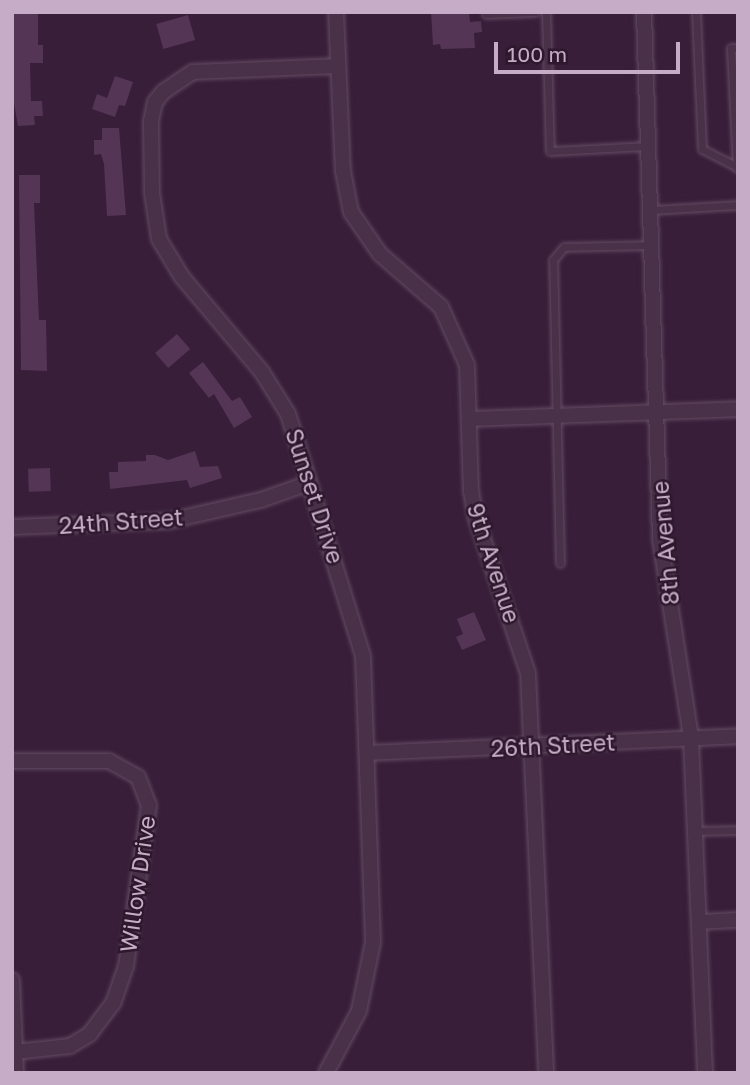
<!DOCTYPE html>
<style>
body{margin:0}
#map{position:relative;width:750px;height:1085px;overflow:hidden;background:#381e39;font-family:"Golos Text",sans-serif}
div>[style]{position:absolute}
.building>*{inset:0;background:#543555;transform-origin:0 0}
.roads{filter:drop-shadow(0 0 2px #644c64) drop-shadow(0 0 2px #644c64)}
.lane>*{height:7px;margin:-3.5px;padding:0 3.5px;transform-origin:3.5px;border-radius:3.5px;background:#493249}
.street>*{height:14px;margin:-7px;padding:0 7px;transform-origin:7px;border-radius:7px;background:#493249}
span{translate:-50% -50%;white-space:nowrap;text-align:center;line-height:1.15;-webkit-text-stroke:5px #2d182d;paint-order:stroke}
.street-label{font-size:23px;color:#c6acc6}
.frame{position:absolute;inset:0;border:14px solid #c6acc6;pointer-events:none}
.scale{position:absolute;left:494px;top:42px;width:186px;height:32px;box-sizing:border-box;border:4px solid #c6acc6;border-top:0;padding-left:9px;font-size:21px;line-height:24px;white-space:nowrap;color:#c6acc6;-webkit-text-stroke:5px #2d182d;paint-order:stroke}
</style>
<div id="map">
<div class="building">
<div style="clip-path:polygon(13px 12px,38px 12px,38px 45px,43px 45px,43px 63px,30px 63px,31px 101px,42px 101px,43px 116px,34px 116px,35px 125px,18px 126px,13px 98px)"></div>
<div style="clip-path:polygon(431px 12px,469px 12px,470px 22px,481px 21px,482px 32px,474px 33px,475px 48px,441px 49px,440px 44px,433px 45px)"></div>
<div style="left:188px;top:15px;width:26px;height:33px;rotate:74deg"></div>
<div style="clip-path:polygon(115px 76px,133px 82px,125px 106px,119px 105px,115px 117px,92px 109px,97px 94px,107px 98px)"></div>
<div style="clip-path:polygon(102px 128px,119px 128px,126px 215px,107px 216px,104px 164px,101px 154px,94px 155px,94px 140px,102px 140px)"></div>
<div style="clip-path:polygon(19px 175px,40px 175px,40px 203px,34px 203px,39px 320px,46px 320px,47px 371px,21px 370px)"></div>
<div style="left:177px;top:334px;width:20px;height:29px;rotate:49deg"></div>
<div style="clip-path:polygon(203px 362px,232px 401px,240px 397px,252px 417px,234px 428px,214px 394px,209px 398px,189px 373px)"></div>
<div style="clip-path:polygon(195px 451px,200px 467px,218px 466px,222px 478px,190px 488px,187px 480px,110px 489px,109px 472px,118px 472px,118px 462px,146px 461px,146px 455px,155px 455px,168px 460px)"></div>
<div style="left:50px;top:468px;width:23px;height:22px;rotate:88deg"></div>
<div style="clip-path:polygon(474px 612px,486px 640px,462px 650px,456px 637px,463px 634px,457px 619px)"></div>
</div>
<div class="roads">
<div class="lane">
<div style="left:546px;top:12px;width:139px;rotate:88.4deg"></div>
<div style="left:550px;top:151px;width:99px;rotate:-2.9deg"></div>
<div style="left:696px;top:12px;width:137px;rotate:87.5deg"></div>
<div style="left:702px;top:149px;width:39px;rotate:27deg"></div>
<div style="left:486px;top:14px;width:49px;rotate:-2.3deg"></div>
<div style="left:737px;top:168px;width:120px;rotate:-92.9deg"></div>
<div style="left:731px;top:48px;width:7px"></div>
<div style="left:651px;top:210px;width:87px;rotate:-3.3deg"></div>
<div style="left:560px;top:563px;width:303px;rotate:-91.3deg"></div>
<div style="left:553px;top:260px;width:17px;rotate:-50deg"></div>
<div style="left:564px;top:247px;width:87px;rotate:-1.3deg"></div>
<div style="left:695px;top:831px;width:43px;rotate:-1.3deg"></div>
</div>
<div class="street">
<div style="left:336px;top:12px;width:159px;rotate:87.5deg"></div>
<div style="left:343px;top:171px;width:42px;rotate:79deg"></div>
<div style="left:351px;top:212px;width:51px;rotate:55.4deg"></div>
<div style="left:380px;top:254px;width:81px;rotate:41deg"></div>
<div style="left:441px;top:307px;width:64px;rotate:65.9deg"></div>
<div style="left:467px;top:365px;width:126px;rotate:88.2deg"></div>
<div style="left:471px;top:491px;width:27px;rotate:80deg"></div>
<div style="left:476px;top:518px;width:163px;rotate:71.5deg"></div>
<div style="left:528px;top:673px;width:400px;rotate:87.4deg"></div>
<div style="left:644px;top:12px;width:527px;rotate:88.26deg"></div>
<div style="left:660px;top:539px;width:201px;rotate:81.1deg"></div>
<div style="left:691px;top:738px;width:335px;rotate:87.6deg"></div>
<div style="left:470px;top:419px;width:268px;rotate:-2.1deg"></div>
<div style="left:12px;top:527px;width:157px;rotate:-2.2deg"></div>
<div style="left:169px;top:521px;width:94px;rotate:-12.9deg"></div>
<div style="left:261px;top:500px;width:51px;rotate:-19.5deg"></div>
<div style="left:368px;top:753px;width:370px;rotate:-2.6deg"></div>
<div style="left:12px;top:761px;width:97px"></div>
<div style="left:109px;top:761px;width:33px;rotate:29deg"></div>
<div style="left:138px;top:777px;width:30px;rotate:69deg"></div>
<div style="left:149px;top:805px;width:163px;rotate:98.1deg"></div>
<div style="left:126px;top:966px;width:39px;rotate:109deg"></div>
<div style="left:113px;top:1003px;width:39px;rotate:127deg"></div>
<div style="left:90px;top:1034px;width:23px;rotate:149deg"></div>
<div style="left:70px;top:1046px;width:55px;rotate:173.8deg"></div>
<div style="left:699px;top:922px;width:39px;rotate:-3deg"></div>
<div style="left:12px;top:980px;width:93px;rotate:87.5deg"></div>
<div style="left:326px;top:1073px;width:70px;rotate:-62deg"></div>
<div style="left:359px;top:1011px;width:70px;rotate:-78.5deg"></div>
<div style="left:373px;top:942px;width:286px;rotate:-92deg"></div>
<div style="left:363px;top:656px;width:253px;rotate:-107.2deg"></div>
<div style="left:288px;top:414px;width:49px;rotate:-121.8deg"></div>
<div style="left:262px;top:372px;width:124px;rotate:-130.1deg"></div>
<div style="left:182px;top:277px;width:44px;rotate:-121.2deg"></div>
<div style="left:159px;top:239px;width:47px;rotate:-98.7deg"></div>
<div style="left:152px;top:193px;width:72px;rotate:-90.8deg"></div>
<div style="left:151px;top:121px;width:19px;rotate:-78deg"></div>
<div style="left:155px;top:102px;width:13px;rotate:-51deg"></div>
<div style="left:163px;top:92px;width:36px;rotate:-34deg"></div>
<div style="left:193px;top:72px;width:144px;rotate:-2.4deg"></div>
</div>
</div>
<div class="street-label">
<span style="left:315px;top:496px;rotate:72deg">Sunset Drive</span>
<span style="left:121px;top:521px;rotate:-4deg">24th Street</span>
<span style="left:665px;top:543px;rotate:-95deg">8th Avenue</span>
<span style="left:494px;top:563px;rotate:72deg">9th Avenue</span>
<span style="left:553px;top:745px;rotate:-3deg">26th Street</span>
<span style="left:137px;top:884px;rotate:-82deg">Willow Drive</span>
</div>
<div class="frame"></div>
<div class="scale">100 m</div>
</div>
